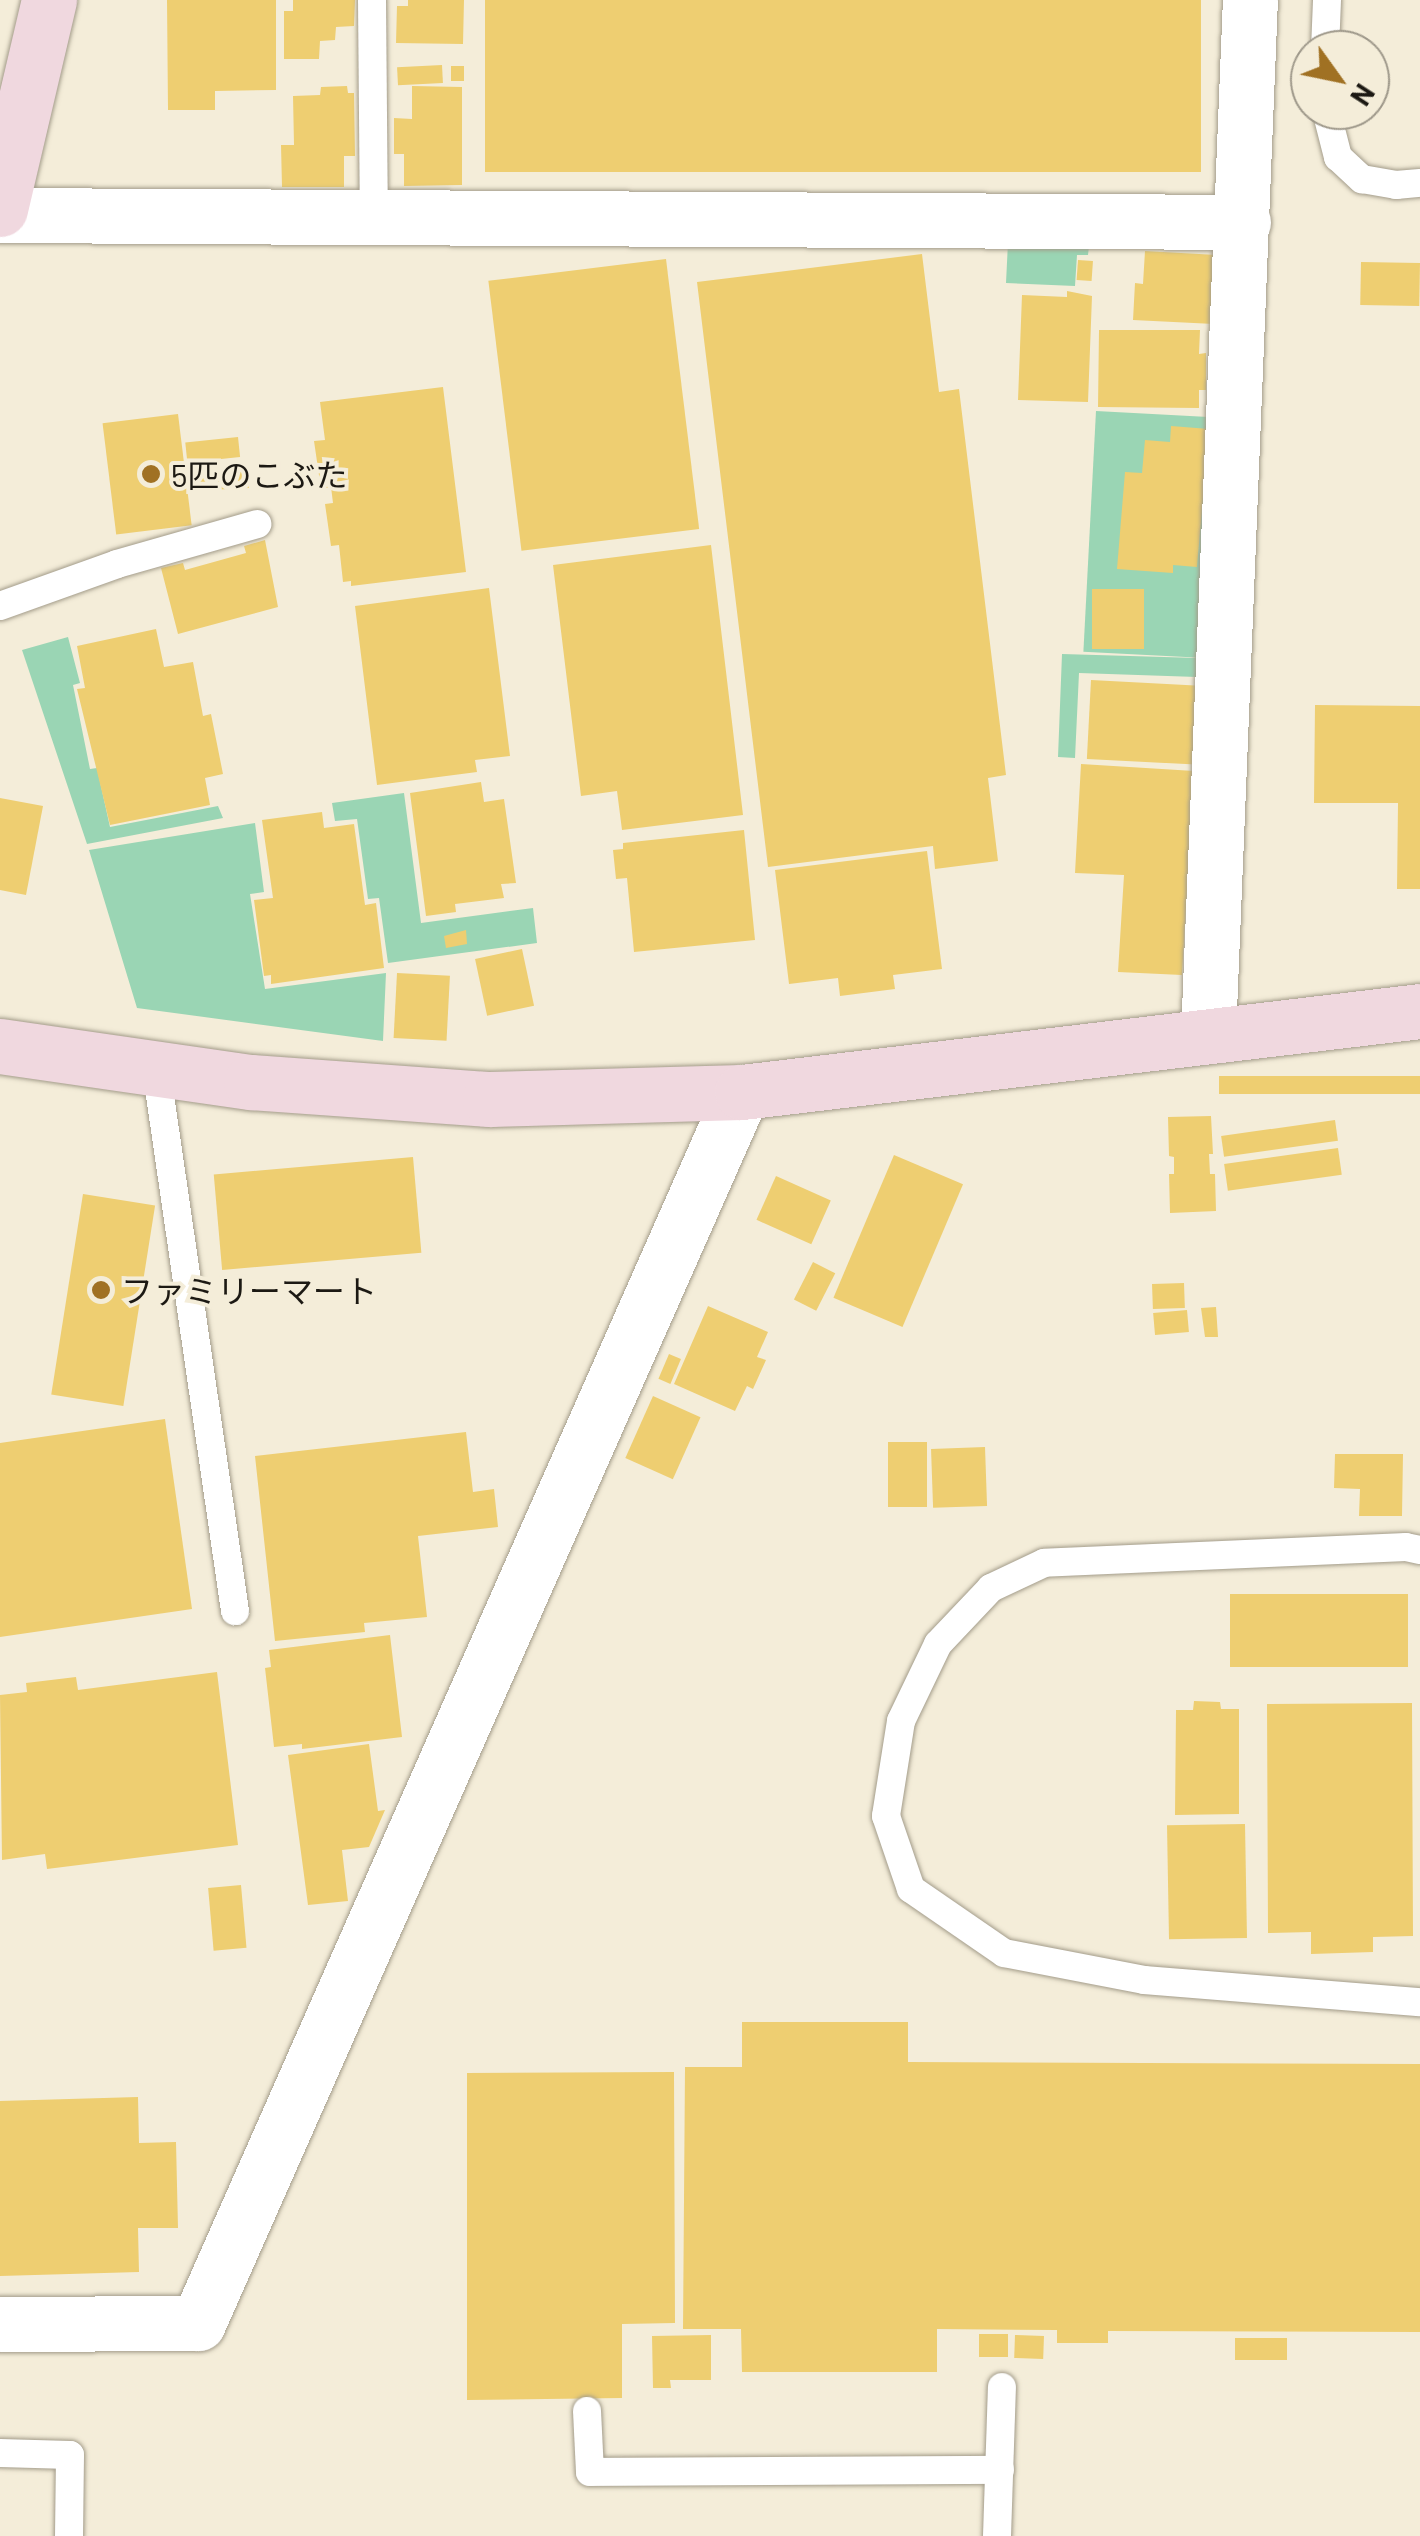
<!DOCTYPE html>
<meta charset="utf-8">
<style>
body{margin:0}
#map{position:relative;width:1420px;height:2536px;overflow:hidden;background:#f4edd9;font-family:Barlow,"Noto Sans JP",sans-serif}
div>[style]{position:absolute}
.green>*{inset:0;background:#9ad5b4;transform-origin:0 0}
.building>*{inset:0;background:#eece71;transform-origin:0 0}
.roads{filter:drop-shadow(0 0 2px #a39c8a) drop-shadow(0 0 2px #a39c8a)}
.lane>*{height:28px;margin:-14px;padding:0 14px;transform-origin:14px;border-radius:14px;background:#fff}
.street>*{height:55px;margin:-27.5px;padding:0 27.5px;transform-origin:27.5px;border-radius:27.5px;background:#fff}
.secondary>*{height:55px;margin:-27.5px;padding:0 27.5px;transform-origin:27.5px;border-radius:27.5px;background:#f0d8df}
.dots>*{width:28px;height:28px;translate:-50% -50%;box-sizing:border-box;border:5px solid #f4edd9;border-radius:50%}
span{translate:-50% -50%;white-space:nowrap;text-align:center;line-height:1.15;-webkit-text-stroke:8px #f4edd9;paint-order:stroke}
.poi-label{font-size:32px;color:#1c1913}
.left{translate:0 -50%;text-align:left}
.north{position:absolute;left:1290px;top:30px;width:100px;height:100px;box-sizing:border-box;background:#f4edd9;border:2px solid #9e988a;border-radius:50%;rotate:123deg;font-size:28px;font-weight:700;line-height:40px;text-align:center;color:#1c1913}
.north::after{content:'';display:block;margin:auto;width:35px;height:45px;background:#a07123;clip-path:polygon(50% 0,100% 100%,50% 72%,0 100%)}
</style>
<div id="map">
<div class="green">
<div style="clip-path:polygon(1008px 242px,1089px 246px,1088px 255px,1077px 255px,1075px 286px,1006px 283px)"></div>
<div style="left:1096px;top:411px;width:122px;height:241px;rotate:3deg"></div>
<div style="clip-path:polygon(68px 637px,80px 683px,73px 685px,90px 769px,97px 768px,110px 827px,218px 806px,223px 818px,87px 844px,22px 650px)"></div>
<div style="clip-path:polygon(1062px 654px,1198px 658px,1197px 677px,1079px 673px,1075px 758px,1058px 757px)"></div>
<div style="clip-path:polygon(404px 793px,421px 923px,533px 908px,537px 943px,388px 963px,379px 898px,368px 899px,357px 819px,335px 821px,332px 803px)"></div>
<div style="clip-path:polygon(255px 823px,264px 892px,250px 894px,265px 989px,386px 973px,383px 1041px,137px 1008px,89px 850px)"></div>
</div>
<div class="building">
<div style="clip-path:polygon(167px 0,276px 0,276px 90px,215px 91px,215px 110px,168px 110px)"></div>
<div style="clip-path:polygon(293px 0,355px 0,354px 26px,336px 27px,335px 40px,320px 41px,319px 59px,284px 59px,284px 11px,293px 11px)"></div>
<div style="clip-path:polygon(408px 0,464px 0,463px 44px,396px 43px,397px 6px,408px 6px)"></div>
<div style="left:485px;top:0;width:716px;height:172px"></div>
<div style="left:442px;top:65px;width:18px;height:45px;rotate:87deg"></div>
<div style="left:451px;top:66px;width:13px;height:15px"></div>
<div style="clip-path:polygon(347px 86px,348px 93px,354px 93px,355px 156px,344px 156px,344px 187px,282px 187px,281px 145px,294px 145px,293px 96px,320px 95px,321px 87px)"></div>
<div style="clip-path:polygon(412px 86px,462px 87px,462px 185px,404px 186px,404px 154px,394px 154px,394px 118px,412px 119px)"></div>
<div style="clip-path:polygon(1145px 251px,1217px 255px,1214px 324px,1133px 320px,1135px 283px,1143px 284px)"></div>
<div style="clip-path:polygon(922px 254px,939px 392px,959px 389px,1006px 775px,988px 778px,998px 861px,935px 869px,933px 846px,768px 867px,697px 282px)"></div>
<div style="left:666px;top:259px;width:272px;height:179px;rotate:83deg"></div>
<div style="left:1078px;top:260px;width:15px;height:20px;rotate:4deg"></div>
<div style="left:1361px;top:262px;width:59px;height:43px;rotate:1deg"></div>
<div style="clip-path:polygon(1067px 291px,1092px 296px,1088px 402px,1018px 400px,1022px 295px,1067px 297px)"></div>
<div style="clip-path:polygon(1099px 330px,1200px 330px,1199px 354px,1206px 353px,1206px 390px,1199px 390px,1199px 408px,1098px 407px)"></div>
<div style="clip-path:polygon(443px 387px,466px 572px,351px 586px,351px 581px,343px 582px,339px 545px,331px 546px,325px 504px,333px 503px,331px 487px,321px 489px,314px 441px,325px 440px,320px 402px)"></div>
<div style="left:178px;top:414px;width:112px;height:76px;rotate:83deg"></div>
<div style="clip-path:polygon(1171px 426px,1209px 429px,1197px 567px,1173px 565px,1173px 573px,1117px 569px,1125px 472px,1142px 473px,1145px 440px,1170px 442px)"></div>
<div style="left:238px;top:437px;width:20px;height:53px;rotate:84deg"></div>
<div style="left:248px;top:471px;width:17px;height:59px;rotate:87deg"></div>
<div style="clip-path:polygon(265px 540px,278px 607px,178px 634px,161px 568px,183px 563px,185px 570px,246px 553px,244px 546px)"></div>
<div style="clip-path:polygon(711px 545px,743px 815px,622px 830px,617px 791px,581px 796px,553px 565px)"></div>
<div style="clip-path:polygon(489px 588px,510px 756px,475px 760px,477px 772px,377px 785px,355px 606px)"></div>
<div style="left:1092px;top:589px;width:52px;height:60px"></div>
<div style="clip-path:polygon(156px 629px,164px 667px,193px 662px,203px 716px,211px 714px,223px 774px,205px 778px,210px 805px,110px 825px,77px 689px,85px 688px,77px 646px)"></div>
<div style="left:1091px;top:680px;width:109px;height:79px;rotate:3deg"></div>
<div style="clip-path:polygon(1315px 705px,1420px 706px,1420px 889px,1397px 889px,1398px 803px,1314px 803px)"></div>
<div style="clip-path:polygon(1081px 764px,1194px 771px,1182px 975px,1118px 972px,1124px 875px,1075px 873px)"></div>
<div style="clip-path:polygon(481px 782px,484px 802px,504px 799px,516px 883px,501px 884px,504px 898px,455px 904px,456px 912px,426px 916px,410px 793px)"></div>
<div style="clip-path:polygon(0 798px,43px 806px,26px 895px,0 890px)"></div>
<div style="clip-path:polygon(322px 812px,324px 828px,354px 824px,365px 905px,376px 903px,384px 968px,271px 984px,271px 975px,264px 976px,254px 900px,273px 898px,262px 820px)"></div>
<div style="clip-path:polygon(744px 830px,755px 940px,634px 952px,627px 878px,616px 879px,613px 850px,623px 849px,623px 843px)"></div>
<div style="clip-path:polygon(927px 851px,942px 969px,893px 975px,895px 989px,840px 996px,838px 978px,789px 984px,775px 870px)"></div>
<div style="clip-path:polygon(466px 930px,467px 944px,446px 948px,444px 936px)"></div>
<div style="left:522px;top:949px;width:58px;height:48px;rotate:78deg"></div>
<div style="left:397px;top:973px;width:53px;height:65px;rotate:3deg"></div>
<div style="left:1420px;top:1076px;width:18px;height:201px;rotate:90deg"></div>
<div style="clip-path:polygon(1211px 1116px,1213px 1154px,1209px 1154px,1210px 1174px,1215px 1174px,1216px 1211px,1170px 1213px,1169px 1174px,1174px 1174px,1174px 1157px,1169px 1156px,1168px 1117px)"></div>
<div style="left:1335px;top:1120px;width:21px;height:115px;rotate:82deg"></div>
<div style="left:1338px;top:1148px;width:27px;height:115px;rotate:82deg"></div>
<div style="left:894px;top:1155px;width:75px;height:155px;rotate:23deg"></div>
<div style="left:413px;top:1157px;width:96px;height:200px;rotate:85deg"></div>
<div style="left:776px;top:1176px;width:60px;height:48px;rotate:24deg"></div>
<div style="left:83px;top:1194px;width:73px;height:203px;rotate:9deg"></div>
<div style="left:813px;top:1262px;width:25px;height:42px;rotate:27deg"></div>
<div style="left:1184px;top:1283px;width:25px;height:32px;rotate:88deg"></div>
<div style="clip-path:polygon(708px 1306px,768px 1332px,757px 1357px,766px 1360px,753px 1389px,747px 1386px,735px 1411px,674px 1384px)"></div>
<div style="clip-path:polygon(1216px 1307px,1218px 1337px,1205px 1337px,1201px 1308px)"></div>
<div style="left:1187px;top:1310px;width:22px;height:34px;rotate:85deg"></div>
<div style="left:669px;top:1354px;width:13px;height:27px;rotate:23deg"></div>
<div style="left:653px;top:1396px;width:52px;height:68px;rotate:24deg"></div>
<div style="clip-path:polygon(165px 1419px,192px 1609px,0 1637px,0 1443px)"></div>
<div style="clip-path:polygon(466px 1432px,473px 1492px,494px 1489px,498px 1527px,418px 1536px,427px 1617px,364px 1623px,365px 1632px,275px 1641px,255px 1456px)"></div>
<div style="left:927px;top:1442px;width:65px;height:39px;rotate:90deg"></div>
<div style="left:985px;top:1447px;width:59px;height:54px;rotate:88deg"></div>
<div style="clip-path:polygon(1335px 1454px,1403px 1454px,1402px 1516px,1359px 1516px,1360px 1489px,1334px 1488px)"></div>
<div style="left:1230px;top:1594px;width:178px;height:73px"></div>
<div style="clip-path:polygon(390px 1635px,402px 1737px,302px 1749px,302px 1744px,274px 1747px,265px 1668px,271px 1667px,269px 1650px)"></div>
<div style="clip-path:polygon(217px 1672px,238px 1845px,47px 1869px,45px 1854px,2px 1860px,0 1695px,27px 1692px,26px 1683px,76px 1677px,78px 1690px)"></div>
<div style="clip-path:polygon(1194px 1701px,1220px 1702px,1221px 1709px,1239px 1709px,1239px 1814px,1175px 1815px,1176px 1710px,1193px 1710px)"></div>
<div style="clip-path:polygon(1412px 1703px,1413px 1936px,1373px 1937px,1373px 1952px,1311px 1954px,1311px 1932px,1268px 1933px,1267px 1704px)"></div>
<div style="clip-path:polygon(369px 1744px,378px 1811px,385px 1810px,369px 1847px,342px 1850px,348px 1901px,308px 1905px,288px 1755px)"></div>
<div style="left:1245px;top:1824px;width:114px;height:78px;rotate:89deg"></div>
<div style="left:241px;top:1885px;width:63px;height:33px;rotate:85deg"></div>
<div style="clip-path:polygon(742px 2022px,908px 2022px,908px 2062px,1420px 2064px,1420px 2332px,1108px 2331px,1108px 2343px,1057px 2343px,1057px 2330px,937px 2329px,937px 2372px,742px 2372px,741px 2329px,683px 2329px,685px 2067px,742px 2067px)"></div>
<div style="clip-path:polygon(674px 2072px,675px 2323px,622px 2324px,622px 2398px,467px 2400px,467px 2073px)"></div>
<div style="clip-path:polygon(138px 2097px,139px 2143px,176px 2142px,178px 2228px,138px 2228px,139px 2272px,0 2276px,0 2101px)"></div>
<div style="left:979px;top:2334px;width:29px;height:23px"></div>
<div style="clip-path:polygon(711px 2335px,711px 2380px,670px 2380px,671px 2388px,653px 2388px,652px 2336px)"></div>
<div style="left:1015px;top:2335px;width:29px;height:23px;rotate:2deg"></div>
<div style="left:1235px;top:2338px;width:52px;height:22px"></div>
</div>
<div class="roads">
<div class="lane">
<div style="left:372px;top:0;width:217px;rotate:89.5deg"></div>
<div style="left:1325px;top:50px;width:50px;rotate:-87.7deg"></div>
<div style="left:1326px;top:110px;width:49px;rotate:75.7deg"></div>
<div style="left:1338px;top:157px;width:33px;rotate:43deg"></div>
<div style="left:1362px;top:179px;width:35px;rotate:10deg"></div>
<div style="left:1396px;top:185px;width:24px;rotate:-5deg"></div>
<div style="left:0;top:606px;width:124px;rotate:-19.7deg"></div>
<div style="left:117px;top:564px;width:146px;rotate:-15.9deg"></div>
<div style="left:156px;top:1068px;width:549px;rotate:81.72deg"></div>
<div style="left:1420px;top:1550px;width:14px;rotate:-168deg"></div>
<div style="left:1406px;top:1547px;width:362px;rotate:177.5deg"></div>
<div style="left:1044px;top:1563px;width:59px;rotate:154.7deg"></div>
<div style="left:991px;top:1588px;width:77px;rotate:133.4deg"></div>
<div style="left:938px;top:1644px;width:85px;rotate:115.7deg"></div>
<div style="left:901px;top:1721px;width:96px;rotate:99deg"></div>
<div style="left:886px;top:1816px;width:77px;rotate:71.1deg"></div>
<div style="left:911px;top:1889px;width:113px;rotate:34.5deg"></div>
<div style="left:1004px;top:1953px;width:143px;rotate:10.9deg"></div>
<div style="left:1144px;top:1980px;width:277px;rotate:4.6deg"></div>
<div style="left:587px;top:2411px;width:61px;rotate:87.2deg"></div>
<div style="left:590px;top:2472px;width:410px;rotate:-0.3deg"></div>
<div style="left:0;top:2453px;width:70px;rotate:1.6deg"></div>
<div style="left:70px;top:2455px;width:81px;rotate:90.7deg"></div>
<div style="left:997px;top:2536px;width:149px;rotate:-88.1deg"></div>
</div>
<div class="street">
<div style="left:0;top:215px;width:1243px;rotate:0.32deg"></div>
<div style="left:1208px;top:1035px;width:1036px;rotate:-87.68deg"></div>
<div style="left:0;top:2324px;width:198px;rotate:-0.3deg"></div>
<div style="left:198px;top:2323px;width:1346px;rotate:-66.16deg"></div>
</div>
<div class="secondary">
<div style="left:0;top:209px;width:215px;rotate:-76.8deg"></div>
<div style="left:0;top:1046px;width:254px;rotate:8.2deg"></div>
<div style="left:251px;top:1082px;width:240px;rotate:4.1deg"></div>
<div style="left:490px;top:1099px;width:252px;rotate:-1.6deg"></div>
<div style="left:742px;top:1092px;width:683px;rotate:-6.81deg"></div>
</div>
</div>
<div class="dots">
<div style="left:151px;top:474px;background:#a07123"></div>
<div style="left:101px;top:1290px;background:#a07123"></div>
</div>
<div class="poi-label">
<span class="left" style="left:171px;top:474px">5匹のこぶた</span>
<span class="left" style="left:121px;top:1290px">ファミリーマート</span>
</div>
<div class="north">N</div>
</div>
